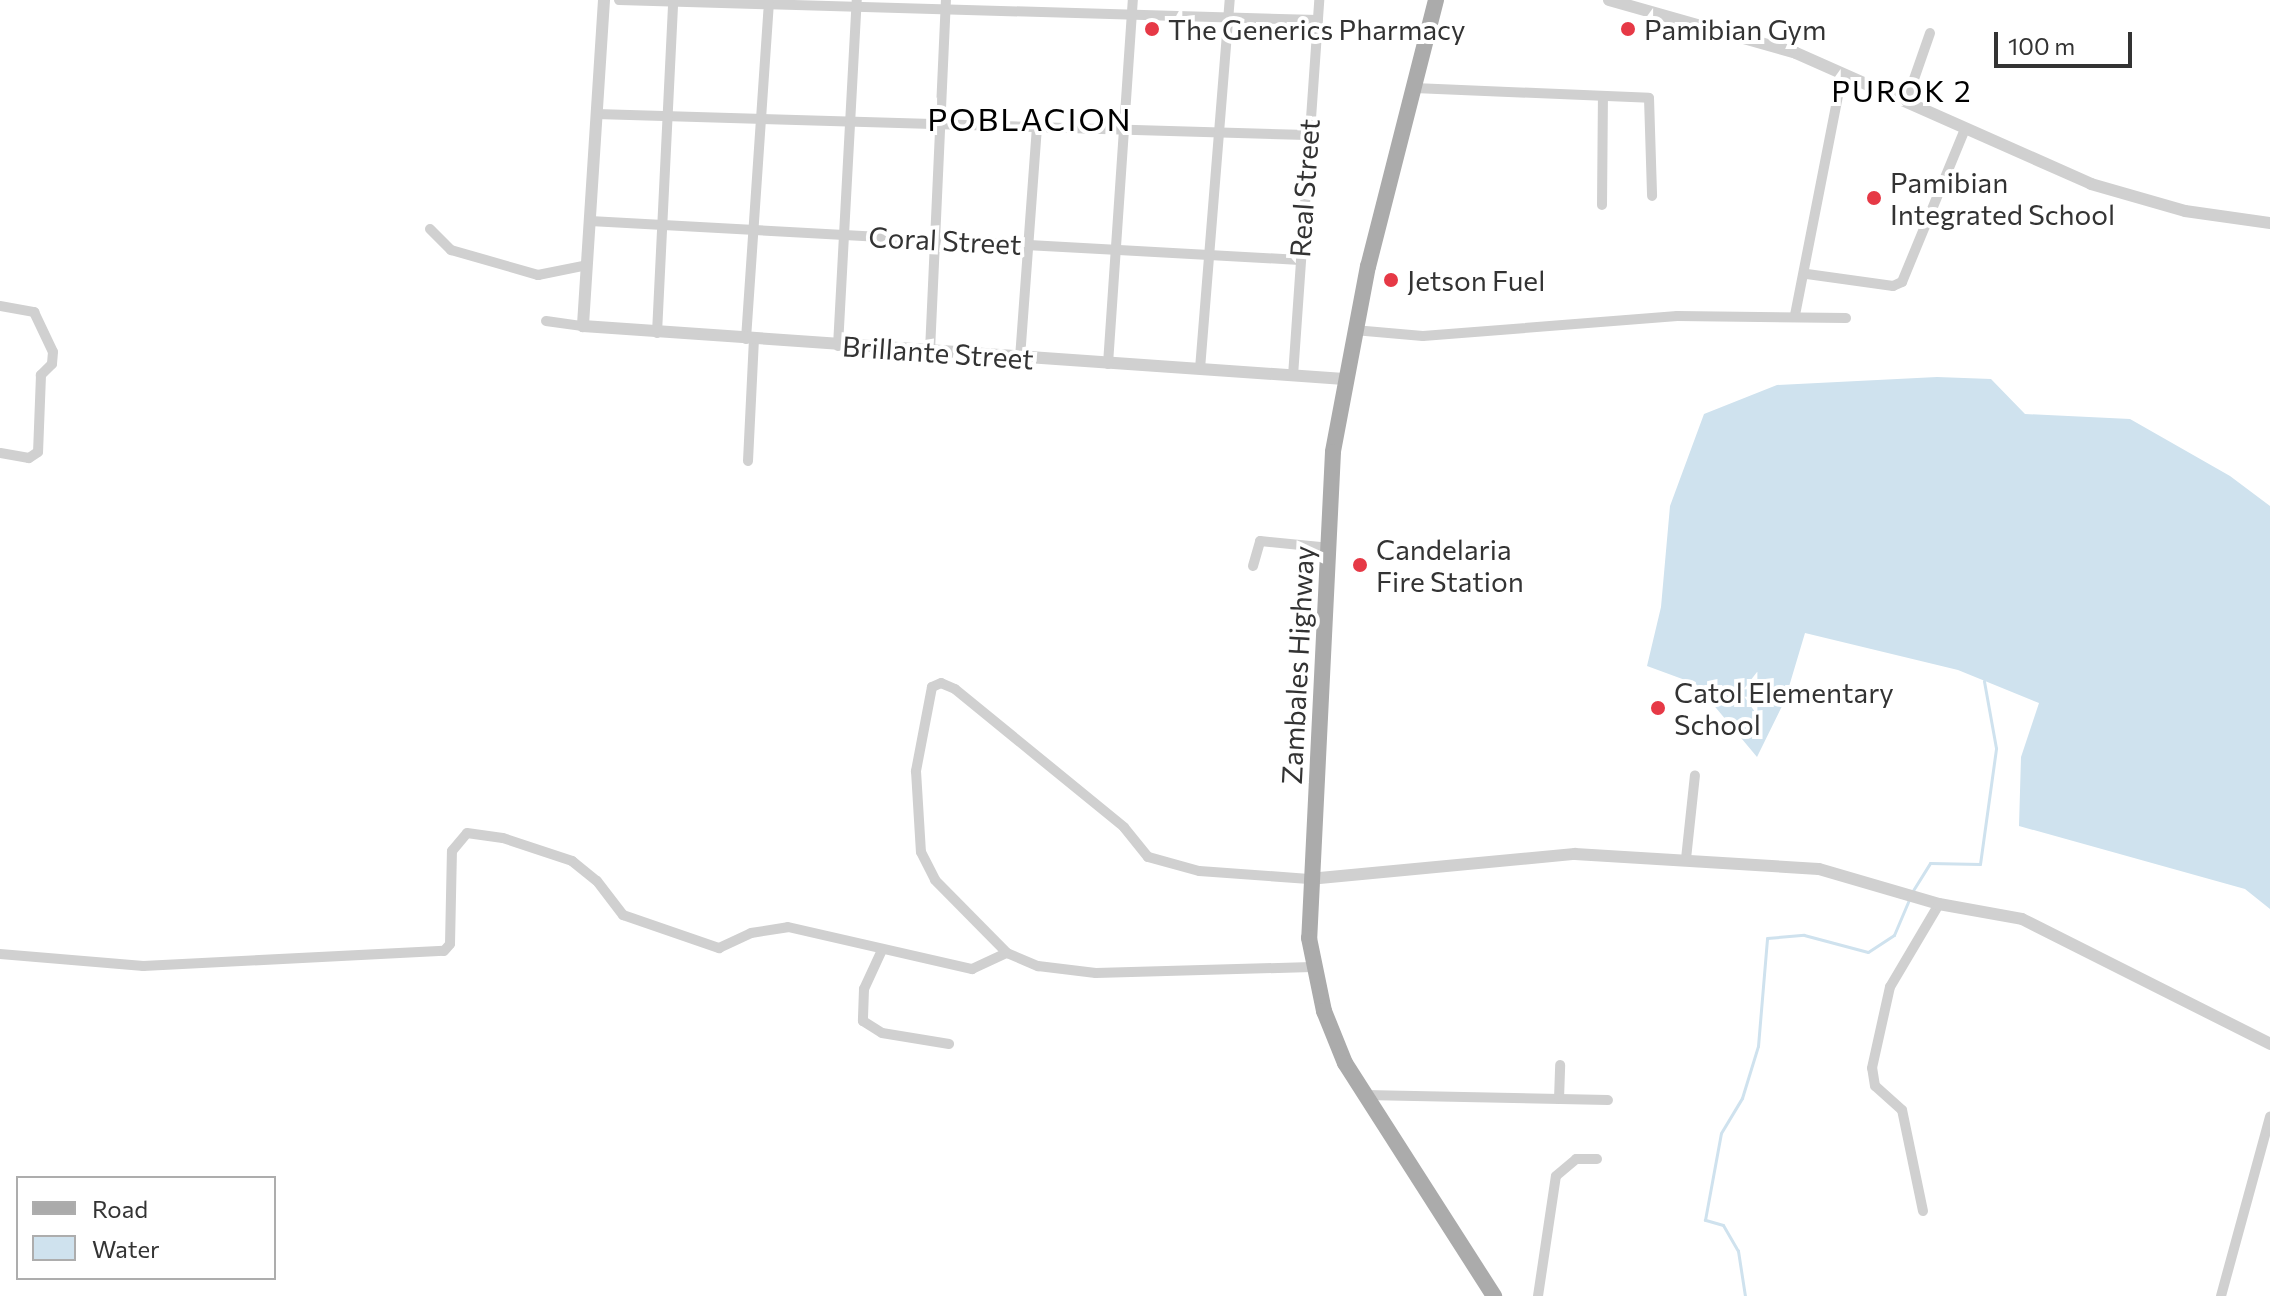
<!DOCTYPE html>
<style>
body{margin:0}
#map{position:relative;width:2270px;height:1296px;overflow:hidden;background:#fff;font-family:Commissioner,sans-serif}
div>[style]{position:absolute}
.water>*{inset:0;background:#cfe2ee}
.stream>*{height:3px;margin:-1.5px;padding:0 1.5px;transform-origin:1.5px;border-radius:1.5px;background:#cfe2ee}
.minor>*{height:10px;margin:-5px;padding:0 5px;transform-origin:5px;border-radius:5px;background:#d0d0d0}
.tertiary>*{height:12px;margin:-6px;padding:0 6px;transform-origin:6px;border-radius:6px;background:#d0d0d0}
.primary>*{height:16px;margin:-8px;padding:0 8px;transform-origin:8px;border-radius:8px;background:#ababab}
.dots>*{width:22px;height:22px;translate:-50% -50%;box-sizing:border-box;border:4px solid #fff;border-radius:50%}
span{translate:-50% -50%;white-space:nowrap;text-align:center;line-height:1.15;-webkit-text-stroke:8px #fff;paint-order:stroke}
.poi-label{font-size:28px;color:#333}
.left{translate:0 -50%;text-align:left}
.street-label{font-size:28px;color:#333}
.neighbourhood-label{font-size:30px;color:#000;letter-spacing:2px}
.quarter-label{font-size:32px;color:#000;letter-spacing:2px}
.legend{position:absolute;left:16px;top:1176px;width:260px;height:104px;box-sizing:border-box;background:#fff;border:2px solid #adadad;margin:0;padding:10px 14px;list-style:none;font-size:24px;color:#333}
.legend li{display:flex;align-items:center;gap:16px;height:40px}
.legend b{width:40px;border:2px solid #adadad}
.scale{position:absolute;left:1994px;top:32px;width:138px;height:36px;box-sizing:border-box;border:4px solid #333;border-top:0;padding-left:10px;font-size:24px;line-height:28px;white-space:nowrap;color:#333;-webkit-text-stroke:6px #fff;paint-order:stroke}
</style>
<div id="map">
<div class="water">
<div style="clip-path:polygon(1937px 377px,1991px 379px,2025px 414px,2130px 419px,2230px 476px,2270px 506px,2270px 909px,2245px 889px,2019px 826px,2021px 757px,2039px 703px,1958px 670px,1805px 633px,1785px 700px,1757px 757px,1696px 684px,1647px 666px,1661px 607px,1670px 506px,1704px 414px,1777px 385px)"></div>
</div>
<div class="stream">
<div style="left:1912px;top:892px;width:34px;rotate:-58deg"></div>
<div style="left:1930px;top:863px;width:50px;rotate:1.1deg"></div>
<div style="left:1980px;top:864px;width:117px;rotate:-82.1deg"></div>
<div style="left:1996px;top:748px;width:68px;rotate:-100.2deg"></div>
<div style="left:1745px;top:1296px;width:46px;rotate:-98.8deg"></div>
<div style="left:1738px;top:1251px;width:30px;rotate:-120deg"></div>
<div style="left:1723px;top:1225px;width:19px;rotate:-164deg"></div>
<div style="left:1705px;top:1220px;width:88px;rotate:-79.6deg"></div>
<div style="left:1721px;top:1133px;width:41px;rotate:-59deg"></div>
<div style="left:1742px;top:1098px;width:54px;rotate:-72.9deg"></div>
<div style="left:1758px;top:1046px;width:108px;rotate:-85.2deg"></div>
<div style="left:1767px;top:938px;width:37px;rotate:-5deg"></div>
<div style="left:1804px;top:935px;width:66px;rotate:14.9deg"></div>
<div style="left:1868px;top:952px;width:31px;rotate:-33deg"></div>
<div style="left:1894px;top:935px;width:38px;rotate:-67deg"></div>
</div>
<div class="minor">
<div style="left:619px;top:0;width:699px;rotate:1.64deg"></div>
<div style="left:1414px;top:88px;width:235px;rotate:2.4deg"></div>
<div style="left:1649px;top:98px;width:98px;rotate:88.2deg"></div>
<div style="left:1906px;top:102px;width:73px;rotate:-70.8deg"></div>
<div style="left:596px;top:114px;width:711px;rotate:1.69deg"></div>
<div style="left:1602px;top:205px;width:109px;rotate:-89.5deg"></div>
<div style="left:590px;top:221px;width:711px;rotate:3.14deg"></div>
<div style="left:430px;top:229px;width:30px;rotate:45deg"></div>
<div style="left:451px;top:250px;width:91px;rotate:16deg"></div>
<div style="left:538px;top:275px;width:50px;rotate:-11.5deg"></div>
<div style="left:1807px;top:274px;width:87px;rotate:7.9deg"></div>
<div style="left:1893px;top:286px;width:10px;rotate:-24deg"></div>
<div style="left:1902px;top:282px;width:165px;rotate:-67.6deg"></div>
<div style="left:0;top:306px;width:35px;rotate:10deg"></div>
<div style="left:34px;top:312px;width:44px;rotate:64.6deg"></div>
<div style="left:53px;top:352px;width:12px;rotate:95deg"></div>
<div style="left:52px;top:364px;width:16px;rotate:135deg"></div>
<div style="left:41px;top:375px;width:77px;rotate:92.2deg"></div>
<div style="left:38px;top:452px;width:11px;rotate:146deg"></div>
<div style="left:29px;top:458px;width:29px;rotate:-170deg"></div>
<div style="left:1795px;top:315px;width:245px;rotate:-78.9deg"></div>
<div style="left:546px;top:321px;width:37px;rotate:8deg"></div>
<div style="left:1354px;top:330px;width:69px;rotate:5deg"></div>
<div style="left:1423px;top:336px;width:255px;rotate:-4.5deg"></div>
<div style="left:1677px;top:316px;width:169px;rotate:0.7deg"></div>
<div style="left:657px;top:333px;width:333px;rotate:-87.2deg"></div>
<div style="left:746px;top:339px;width:340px;rotate:-86.1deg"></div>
<div style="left:838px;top:346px;width:347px;rotate:-86.9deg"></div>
<div style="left:930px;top:351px;width:351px;rotate:-87.4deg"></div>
<div style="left:1020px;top:358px;width:232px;rotate:-85.8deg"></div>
<div style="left:1108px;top:364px;width:365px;rotate:-86.1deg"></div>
<div style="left:1200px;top:369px;width:370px;rotate:-85.4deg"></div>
<div style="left:1293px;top:376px;width:377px;rotate:-86deg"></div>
<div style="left:748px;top:461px;width:122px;rotate:-87.2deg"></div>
<div style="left:1253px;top:566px;width:26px;rotate:-74deg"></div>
<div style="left:1260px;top:541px;width:71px;rotate:5.6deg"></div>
<div style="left:1686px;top:859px;width:84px;rotate:-83.9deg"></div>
<div style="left:1309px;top:879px;width:110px;rotate:-175.8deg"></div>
<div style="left:1199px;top:871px;width:53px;rotate:-164.6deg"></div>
<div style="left:1148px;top:857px;width:38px;rotate:-129deg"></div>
<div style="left:1124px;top:827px;width:218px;rotate:-140.8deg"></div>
<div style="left:955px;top:689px;width:15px;rotate:-157deg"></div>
<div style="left:941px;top:683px;width:10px;rotate:156deg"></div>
<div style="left:932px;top:687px;width:86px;rotate:100.8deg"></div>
<div style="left:916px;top:771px;width:81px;rotate:86.5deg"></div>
<div style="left:921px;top:852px;width:31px;rotate:63deg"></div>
<div style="left:935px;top:880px;width:103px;rotate:45.4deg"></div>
<div style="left:1007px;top:953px;width:34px;rotate:23deg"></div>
<div style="left:1038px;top:966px;width:58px;rotate:6.9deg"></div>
<div style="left:1096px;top:973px;width:216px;rotate:-1.6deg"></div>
<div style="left:882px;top:950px;width:43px;rotate:114.8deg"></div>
<div style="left:864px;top:989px;width:32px;rotate:92deg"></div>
<div style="left:863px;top:1021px;width:22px;rotate:32deg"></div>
<div style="left:882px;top:1033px;width:68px;rotate:9.3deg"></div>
<div style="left:0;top:954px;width:144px;rotate:4.8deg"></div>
<div style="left:143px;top:966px;width:301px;rotate:-2.9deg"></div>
<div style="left:444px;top:951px;width:9px;rotate:-49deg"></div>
<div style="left:450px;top:944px;width:93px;rotate:-88.8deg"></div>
<div style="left:452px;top:851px;width:23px;rotate:-50deg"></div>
<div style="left:467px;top:833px;width:36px;rotate:8deg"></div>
<div style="left:503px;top:838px;width:73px;rotate:18.4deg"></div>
<div style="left:572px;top:861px;width:32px;rotate:39deg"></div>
<div style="left:597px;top:881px;width:43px;rotate:52.6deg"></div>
<div style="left:623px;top:915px;width:102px;rotate:19deg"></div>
<div style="left:719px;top:948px;width:35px;rotate:-25deg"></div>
<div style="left:751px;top:933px;width:37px;rotate:-9deg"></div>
<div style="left:788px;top:927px;width:189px;rotate:12.9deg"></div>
<div style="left:972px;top:969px;width:38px;rotate:-25deg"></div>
<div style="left:1365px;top:1095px;width:243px;rotate:1.2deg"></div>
<div style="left:1559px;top:1099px;width:34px;rotate:-88deg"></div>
<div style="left:1923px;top:1211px;width:103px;rotate:-101.7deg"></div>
<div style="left:1902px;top:1110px;width:36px;rotate:-138deg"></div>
<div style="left:1875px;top:1086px;width:18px;rotate:-99deg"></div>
<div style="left:1872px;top:1068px;width:83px;rotate:-77.5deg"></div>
<div style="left:1890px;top:987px;width:96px;rotate:-59.4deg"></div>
<div style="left:1538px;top:1296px;width:121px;rotate:-81.5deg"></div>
<div style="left:1556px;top:1176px;width:26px;rotate:-40deg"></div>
<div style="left:1576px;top:1159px;width:21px"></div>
<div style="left:2221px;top:1296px;width:186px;rotate:-74.7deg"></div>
</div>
<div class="tertiary">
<div style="left:604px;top:0;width:327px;rotate:93.7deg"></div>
<div style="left:583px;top:326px;width:763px;rotate:3.98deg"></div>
<div style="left:1609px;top:0;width:194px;rotate:15.8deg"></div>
<div style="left:1796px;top:53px;width:323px;rotate:23.9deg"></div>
<div style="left:2091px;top:184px;width:98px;rotate:16deg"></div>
<div style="left:2185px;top:211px;width:86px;rotate:8deg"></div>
<div style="left:1309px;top:879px;width:267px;rotate:-5.4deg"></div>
<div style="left:1575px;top:854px;width:244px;rotate:3.5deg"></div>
<div style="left:1819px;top:869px;width:125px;rotate:16.3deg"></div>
<div style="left:1939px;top:904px;width:84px;rotate:10.2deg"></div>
<div style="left:2022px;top:919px;width:278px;rotate:26.7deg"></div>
</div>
<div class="primary">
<div style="left:1436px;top:0;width:275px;rotate:104.3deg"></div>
<div style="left:1368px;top:266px;width:189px;rotate:100.7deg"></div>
<div style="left:1333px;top:452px;width:487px;rotate:92.8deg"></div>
<div style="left:1309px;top:938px;width:75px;rotate:78.4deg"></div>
<div style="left:1324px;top:1011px;width:56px;rotate:68deg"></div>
<div style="left:1345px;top:1063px;width:277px;rotate:57.4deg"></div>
</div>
<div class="dots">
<div style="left:1152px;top:29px;background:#e63946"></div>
<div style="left:1628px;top:29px;background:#e63946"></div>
<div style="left:1874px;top:198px;background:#e63946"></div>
<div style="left:1391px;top:280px;background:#e63946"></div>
<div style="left:1360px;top:565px;background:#e63946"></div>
<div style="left:1658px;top:708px;background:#e63946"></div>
</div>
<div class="poi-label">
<span class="left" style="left:1168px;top:29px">The Generics Pharmacy</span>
<span class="left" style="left:1644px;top:29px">Pamibian Gym</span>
<span class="left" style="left:1890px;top:198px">Pamibian<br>Integrated School</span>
<span class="left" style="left:1407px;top:280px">Jetson Fuel</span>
<span class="left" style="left:1376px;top:565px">Candelaria<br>Fire Station</span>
<span class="left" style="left:1674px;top:708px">Catol Elementary<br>School</span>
</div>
<div class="street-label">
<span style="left:1304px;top:188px;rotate:-86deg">Real Street</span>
<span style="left:945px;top:240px;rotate:3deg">Coral Street</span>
<span style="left:938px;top:352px;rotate:4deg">Brillante Street</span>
<span style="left:1297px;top:665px;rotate:-87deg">Zambales Highway</span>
</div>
<div class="neighbourhood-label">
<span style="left:1902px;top:90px">PUROK 2</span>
</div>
<div class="quarter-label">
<span style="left:1030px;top:118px">POBLACION</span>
</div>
<ul class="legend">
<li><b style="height:10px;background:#ababab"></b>Road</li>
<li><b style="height:22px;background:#cfe2ee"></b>Water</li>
</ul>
<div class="scale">100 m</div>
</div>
